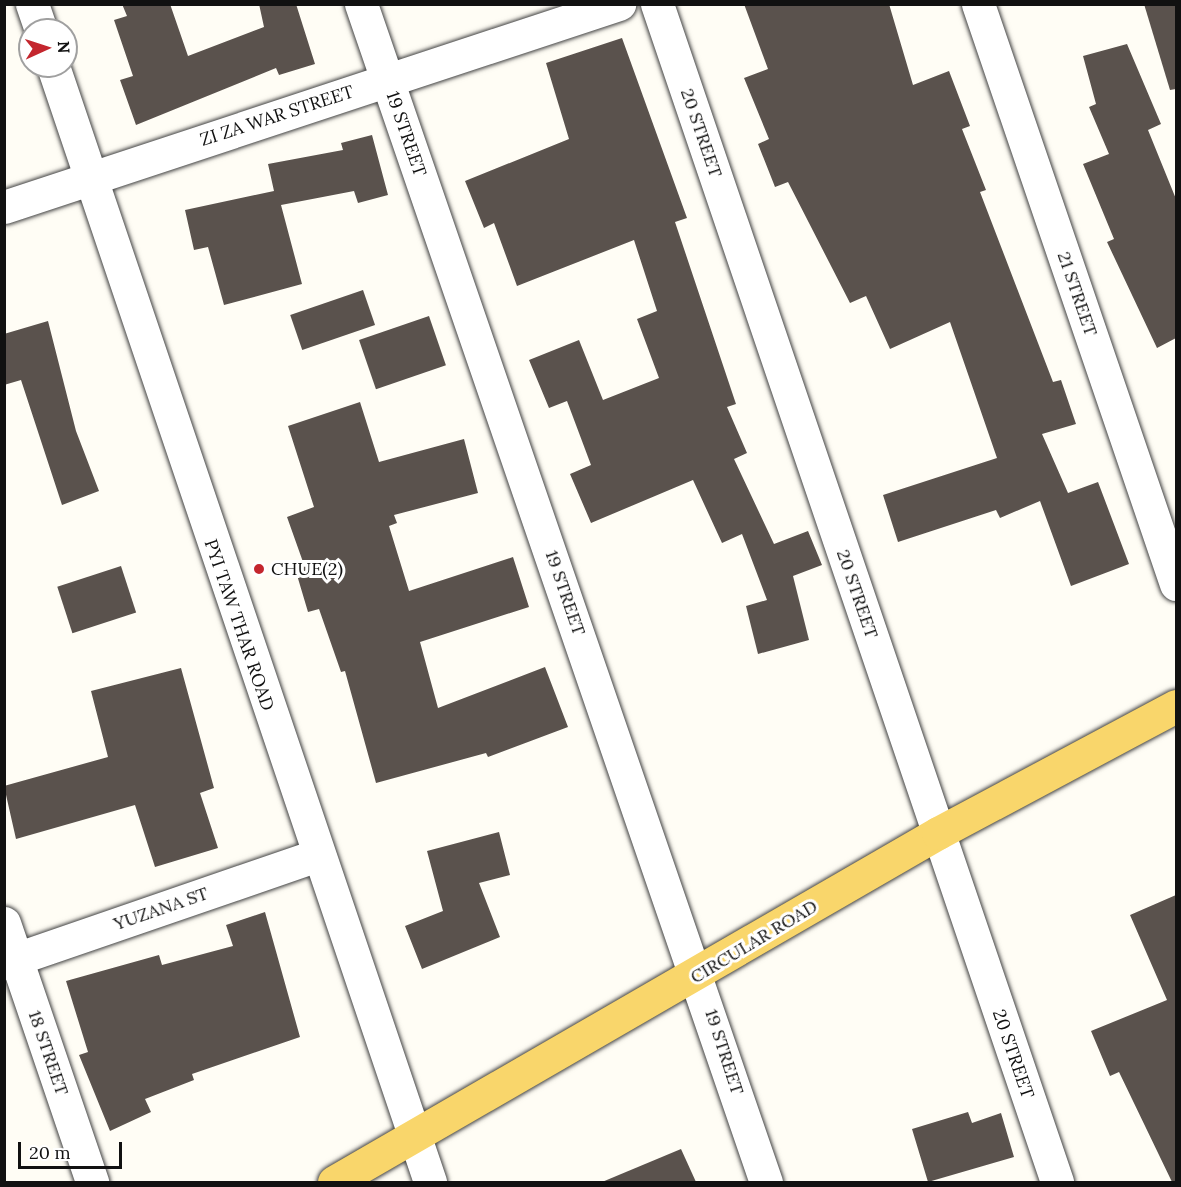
<!DOCTYPE html>
<style>
body{margin:0}
#map{position:relative;width:1181px;height:1187px;overflow:hidden;background:#fffdf5;font-family:Lora,serif}
div>[style]{position:absolute}
.building>*{inset:0;background:#5a524d;transform-origin:0 0}
.roads{filter:drop-shadow(0 0 2px #444) drop-shadow(0 0 2px #444)}
.minor>*{height:33px;margin:-16.5px;padding:0 16.5px;transform-origin:16.5px;border-radius:16.5px;background:#fff}
.major>*{height:33px;margin:-16.5px;padding:0 16.5px;transform-origin:16.5px;border-radius:16.5px;background:#f9d66b}
.dots>*{width:16px;height:16px;translate:-50% -50%;box-sizing:border-box;border:3px solid #fff;border-radius:50%}
span{translate:-50% -50%;white-space:nowrap;text-align:center;line-height:1.15;-webkit-text-stroke:6px #fff;paint-order:stroke}
.street-label{font-size:18px;color:#111}
.poi-label{font-size:18px;color:#111}
.left{translate:0 -50%;text-align:left}
.frame{position:absolute;inset:0;border:6px solid #111;pointer-events:none}
.north{position:absolute;left:18px;top:18px;width:60px;height:60px;box-sizing:border-box;background:#fff;border:2px solid #a0a0a0;border-radius:50%;rotate:87deg;font-size:16px;font-weight:700;line-height:24px;text-align:center;color:#111}
.north::after{content:'';display:block;margin:auto;width:21px;height:27px;background:#c4262e;clip-path:polygon(50% 0,100% 100%,50% 72%,0 100%)}
.scale{position:absolute;left:18px;top:1142px;width:104px;height:27px;box-sizing:border-box;border:3px solid #111;border-top:0;padding-left:8px;font-size:18px;line-height:21px;white-space:nowrap;color:#111;-webkit-text-stroke:4px #fff;paint-order:stroke}
</style>
<div id="map">
<div class="building">
<div style="clip-path:polygon(122px 4px,170px 4px,188px 56px,264px 27px,259px 4px,296px 4px,315px 64px,279px 75px,276px 68px,136px 125px,120px 80px,133px 76px,114px 20px,127px 16px)"></div>
<div style="clip-path:polygon(744px 4px,889px 4px,913px 85px,949px 71px,970px 126px,962px 129px,986px 190px,980px 192px,1053px 382px,1061px 380px,1076px 424px,1042px 434px,1068px 493px,1098px 482px,1129px 564px,1071px 586px,1040px 501px,1000px 518px,996px 510px,898px 542px,883px 495px,997px 458px,950px 322px,890px 349px,866px 296px,850px 303px,788px 182px,775px 187px,758px 144px,769px 139px,744px 78px,768px 69px)"></div>
<div style="clip-path:polygon(1144px 4px,1176px 4px,1176px 89px,1170px 90px)"></div>
<div style="clip-path:polygon(622px 38px,687px 218px,675px 222px,736px 404px,727px 407px,747px 453px,734px 459px,774px 544px,808px 531px,822px 565px,793px 576px,809px 640px,758px 654px,746px 606px,767px 600px,742px 534px,722px 543px,693px 480px,591px 523px,570px 474px,591px 465px,567px 401px,549px 408px,529px 360px,579px 340px,603px 400px,659px 378px,637px 319px,657px 311px,634px 240px,517px 286px,494px 223px,484px 228px,465px 181px,569px 139px,546px 63px)"></div>
<div style="clip-path:polygon(1127px 44px,1161px 124px,1148px 130px,1176px 199px,1176px 338px,1157px 348px,1107px 242px,1114px 239px,1083px 164px,1109px 154px,1089px 107px,1096px 104px,1083px 56px)"></div>
<div style="clip-path:polygon(372px 135px,388px 195px,358px 203px,354px 191px,281px 205px,302px 284px,224px 305px,208px 247px,194px 250px,185px 210px,274px 191px,268px 164px,343px 150px,341px 143px)"></div>
<div style="left:363px;top:290px;width:37px;height:77px;rotate:71deg"></div>
<div style="left:429px;top:316px;width:52px;height:74px;rotate:71deg"></div>
<div style="clip-path:polygon(48px 321px,76px 431px,99px 491px,62px 505px,21px 380px,4px 385px,4px 334px)"></div>
<div style="clip-path:polygon(360px 402px,379px 462px,464px 439px,478px 493px,394px 515px,397px 523px,389px 526px,409px 591px,513px 557px,529px 607px,420px 642px,438px 708px,545px 667px,568px 727px,488px 757px,486px 753px,376px 783px,345px 671px,341px 672px,319px 609px,308px 612px,294px 565px,303px 562px,287px 517px,314px 507px,288px 426px)"></div>
<div style="left:121px;top:566px;width:49px;height:67px;rotate:72deg"></div>
<div style="clip-path:polygon(181px 668px,214px 788px,200px 793px,218px 848px,155px 867px,135px 805px,16px 839px,4px 786px,108px 757px,91px 691px)"></div>
<div style="clip-path:polygon(499px 832px,510px 875px,479px 883px,500px 937px,422px 969px,405px 926px,443px 911px,427px 851px)"></div>
<div style="clip-path:polygon(1176px 895px,1176px 1182px,1172px 1182px,1119px 1072px,1110px 1076px,1091px 1031px,1167px 1000px,1130px 915px)"></div>
<div style="clip-path:polygon(265px 912px,300px 1037px,192px 1074px,194px 1080px,145px 1099px,151px 1112px,110px 1131px,79px 1055px,88px 1052px,66px 981px,159px 955px,162px 965px,233px 946px,226px 925px)"></div>
<div style="clip-path:polygon(968px 1112px,972px 1123px,1001px 1113px,1014px 1157px,928px 1182px,912px 1129px)"></div>
<div style="clip-path:polygon(681px 1149px,696px 1182px,602px 1182px)"></div>
</div>
<div class="roads">
<div class="minor">
<div style="left:32px;top:4px;width:28px;rotate:71deg"></div>
<div style="left:361px;top:4px;width:1246px;rotate:71.03deg"></div>
<div style="left:657px;top:4px;width:1244px;rotate:71.24deg"></div>
<div style="left:978px;top:4px;width:613px;rotate:71.15deg"></div>
<div style="left:53px;top:66px;width:1178px;rotate:71.33deg"></div>
<div style="left:4px;top:207px;width:648px;rotate:-18.27deg"></div>
<div style="left:4px;top:923px;width:274px;rotate:71.2deg"></div>
<div style="left:4px;top:963px;width:331px;rotate:-19deg"></div>
</div>
<div class="major">
<div style="left:334px;top:1182px;width:698px;rotate:-30.02deg"></div>
<div style="left:938px;top:833px;width:270px;rotate:-28.1deg"></div>
</div>
</div>
<div class="dots">
<div style="left:259px;top:569px;background:#c4262e"></div>
</div>
<div class="street-label">
<span style="left:277px;top:116px;rotate:-18deg">ZI ZA WAR STREET</span>
<span style="left:701px;top:133px;rotate:71deg">20 STREET</span>
<span style="left:406px;top:134px;rotate:71deg">19 STREET</span>
<span style="left:1077px;top:294px;rotate:71deg">21 STREET</span>
<span style="left:565px;top:593px;rotate:71deg">19 STREET</span>
<span style="left:857px;top:594px;rotate:71deg">20 STREET</span>
<span style="left:239px;top:625px;rotate:71deg">PYI TAW THAR ROAD</span>
<span style="left:161px;top:909px;rotate:-19deg">YUZANA ST</span>
<span style="left:754px;top:942px;rotate:-31deg">CIRCULAR ROAD</span>
<span style="left:724px;top:1052px;rotate:72deg">19 STREET</span>
<span style="left:48px;top:1053px;rotate:71deg">18 STREET</span>
<span style="left:1013px;top:1054px;rotate:71deg">20 STREET</span>
</div>
<div class="poi-label">
<span class="left" style="left:271px;top:569px">CHUE(2)</span>
</div>
<div class="frame"></div>
<div class="north">N</div>
<div class="scale">20 m</div>
</div>
